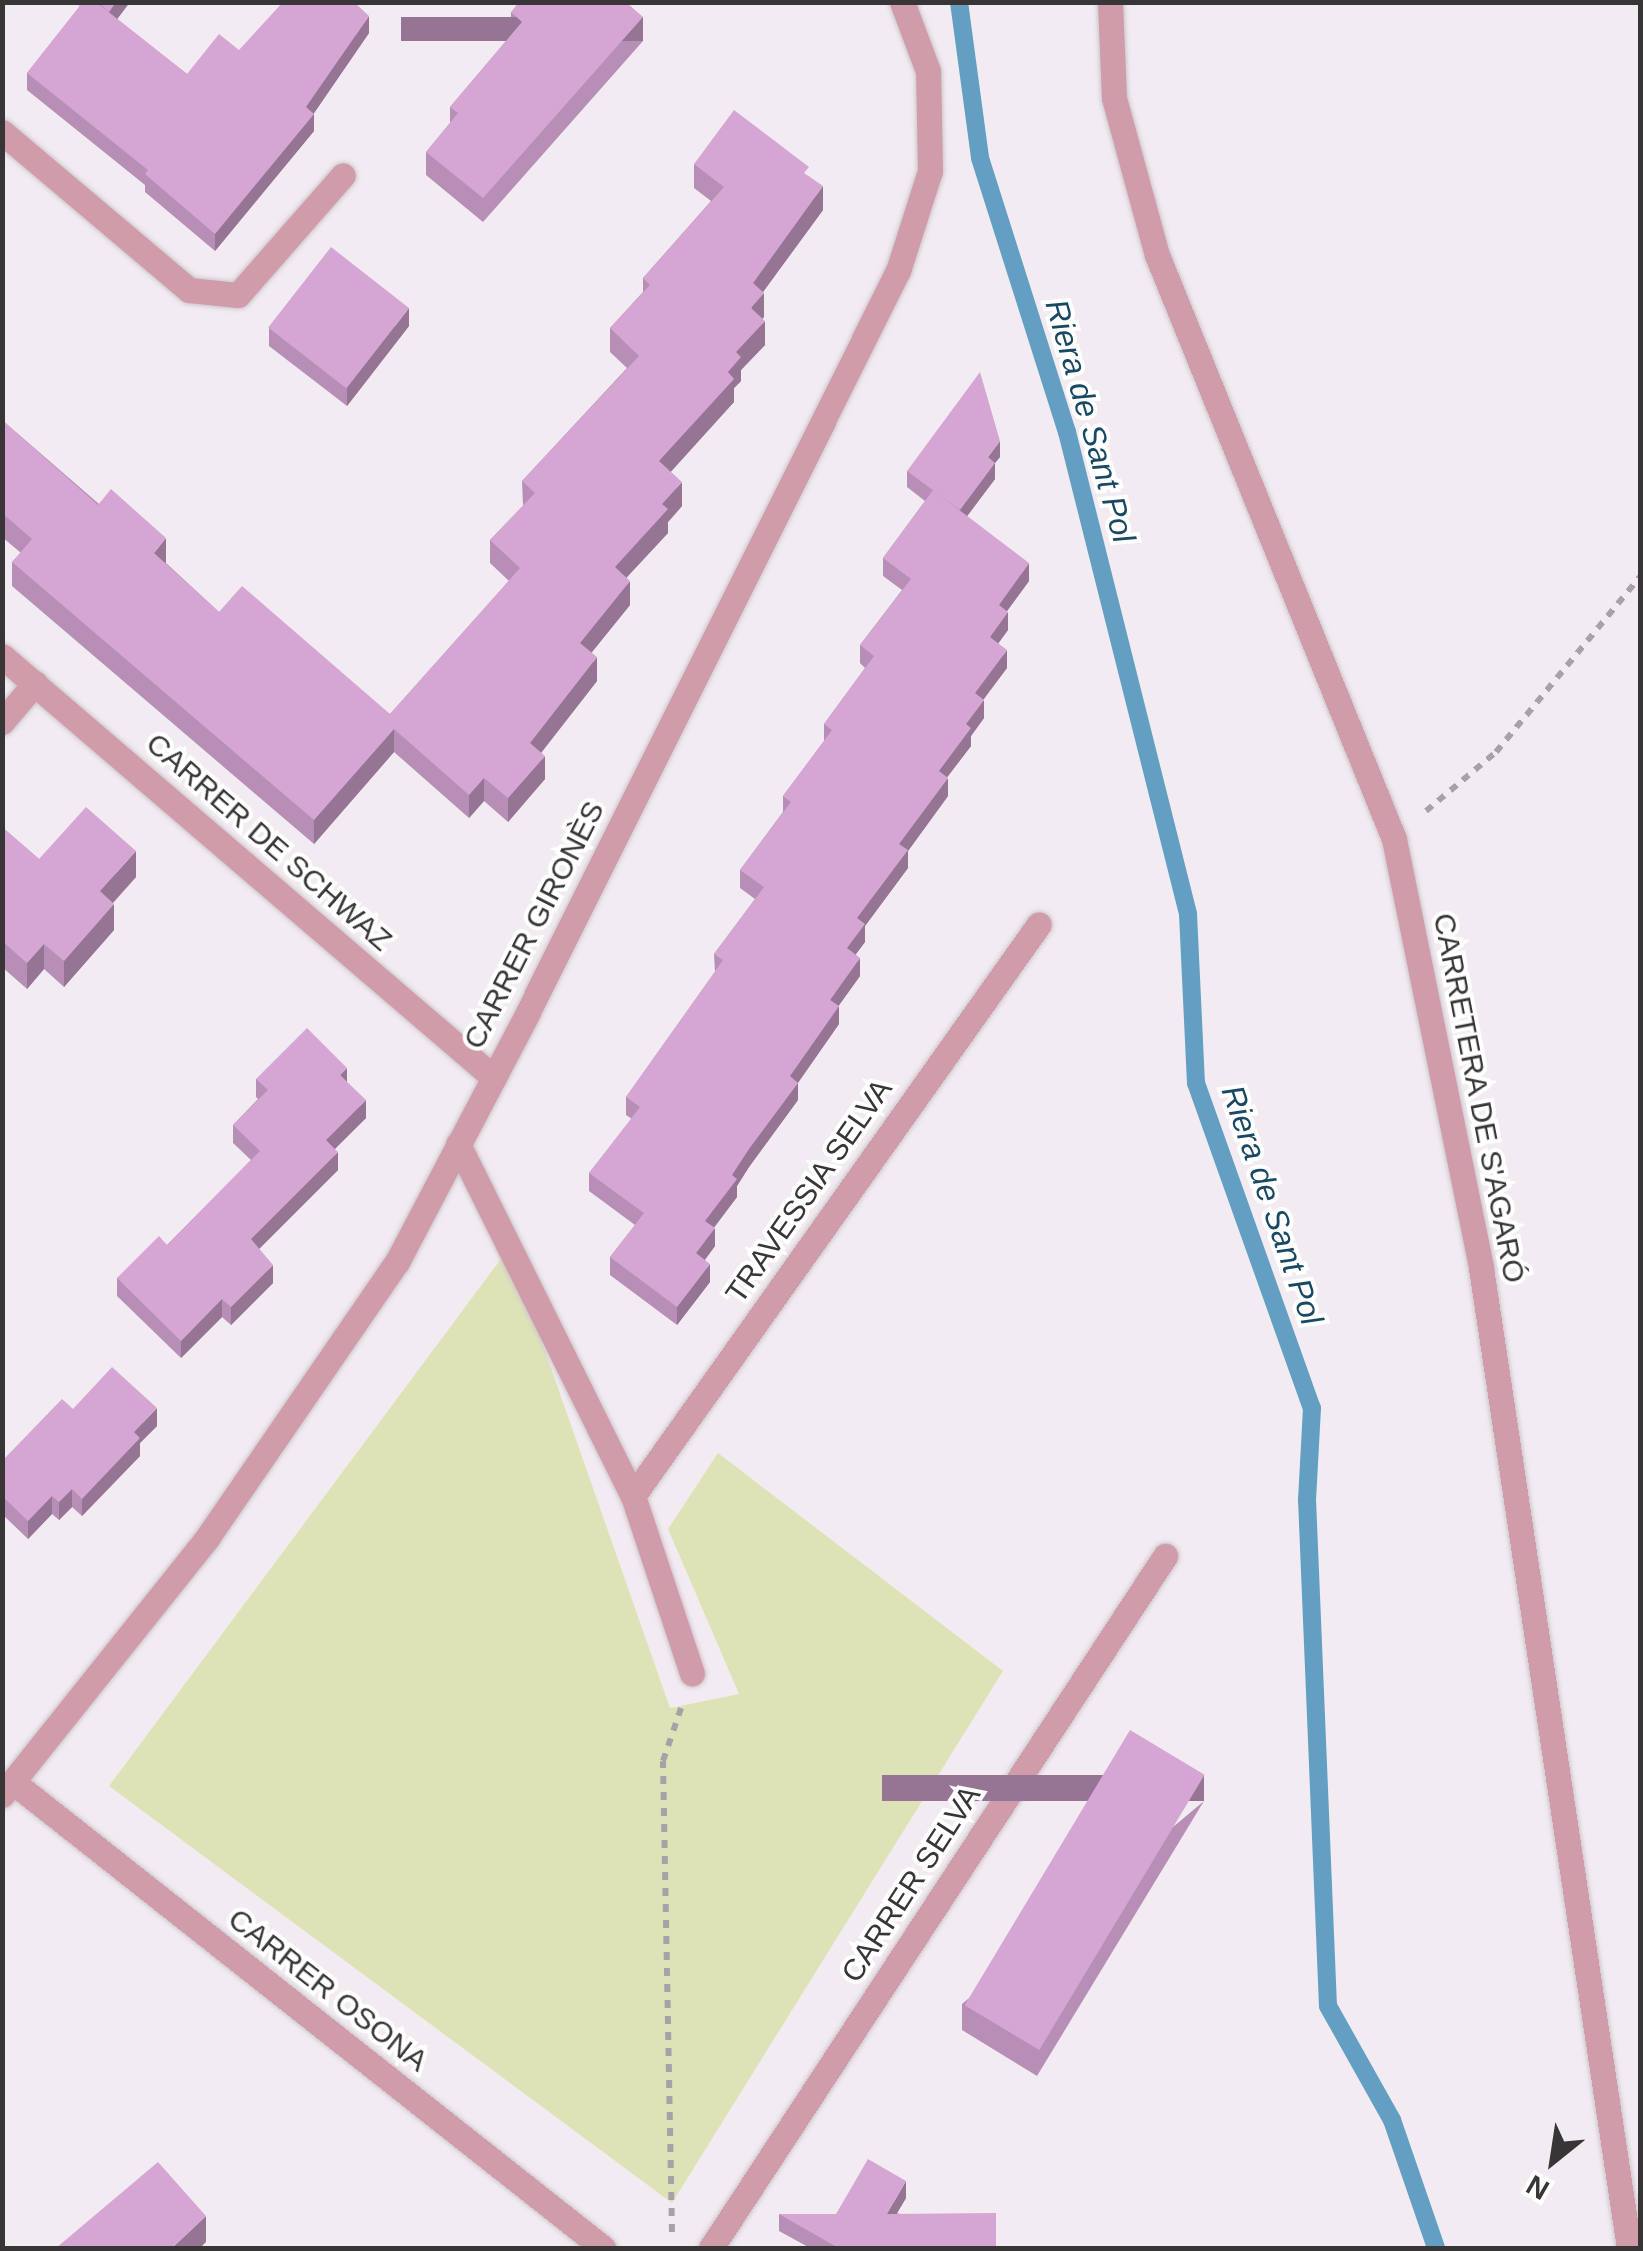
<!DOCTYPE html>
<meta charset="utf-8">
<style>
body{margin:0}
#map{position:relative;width:1643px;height:2251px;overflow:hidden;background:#f2ecf2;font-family:Arial,sans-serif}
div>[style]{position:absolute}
.green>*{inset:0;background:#dee3b7}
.stream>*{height:18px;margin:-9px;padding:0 9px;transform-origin:9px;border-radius:9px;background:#629fc2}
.path>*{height:6px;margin-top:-3px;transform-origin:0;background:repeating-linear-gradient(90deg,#a7a2a7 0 8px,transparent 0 16px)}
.roads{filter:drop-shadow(0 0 2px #cdc7cd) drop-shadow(0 0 2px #cdc7cd)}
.service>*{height:25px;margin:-12.5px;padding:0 12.5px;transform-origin:12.5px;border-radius:12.5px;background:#d09ca9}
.minor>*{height:25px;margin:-12.5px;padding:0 12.5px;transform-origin:12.5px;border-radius:12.5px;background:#d09ca9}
.tertiary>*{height:25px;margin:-12.5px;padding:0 12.5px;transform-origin:12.5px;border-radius:12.5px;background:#d09ca9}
.wall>*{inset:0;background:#b78fb6}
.shaded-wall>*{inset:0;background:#957494;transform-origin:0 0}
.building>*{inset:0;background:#d5a6d4;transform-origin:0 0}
span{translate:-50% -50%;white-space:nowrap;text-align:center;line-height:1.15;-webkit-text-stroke:8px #fff;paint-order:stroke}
.street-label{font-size:30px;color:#383537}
.water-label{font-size:32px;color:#184862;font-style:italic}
.frame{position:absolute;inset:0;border:5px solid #383537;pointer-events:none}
.north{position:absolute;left:1503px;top:2111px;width:100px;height:100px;-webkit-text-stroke:8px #fff;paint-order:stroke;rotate:210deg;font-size:28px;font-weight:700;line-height:40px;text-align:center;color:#383537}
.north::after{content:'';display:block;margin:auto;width:35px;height:45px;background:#383537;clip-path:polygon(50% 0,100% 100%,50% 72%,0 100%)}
</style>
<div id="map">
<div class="green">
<div style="clip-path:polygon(509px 1248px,670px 1708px,739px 1694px,668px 1529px,718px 1453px,1003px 1671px,672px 2203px,109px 1786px)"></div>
</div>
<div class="stream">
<div style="left:959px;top:2px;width:157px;rotate:82.3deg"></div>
<div style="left:980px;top:158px;width:287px;rotate:72.4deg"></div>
<div style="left:1067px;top:432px;width:497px;rotate:75.9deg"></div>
<div style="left:1188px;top:914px;width:169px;rotate:87.3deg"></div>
<div style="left:1196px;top:1083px;width:345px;rotate:70.4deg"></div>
<div style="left:1312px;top:1408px;width:91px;rotate:93.1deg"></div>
<div style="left:1307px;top:1499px;width:507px;rotate:87.63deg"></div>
<div style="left:1328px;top:2006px;width:131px;rotate:60.7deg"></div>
<div style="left:1392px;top:2120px;width:135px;rotate:71deg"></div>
</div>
<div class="path">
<div style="left:1426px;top:811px;width:92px;rotate:-40.1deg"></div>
<div style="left:1496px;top:752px;width:227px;rotate:-50.6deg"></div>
<div style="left:672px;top:2232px;width:471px;rotate:-91.1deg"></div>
<div style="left:663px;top:1761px;width:56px;rotate:-71.2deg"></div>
</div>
<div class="roads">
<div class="service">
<div style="left:2px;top:132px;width:245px;rotate:40.2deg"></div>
<div style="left:189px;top:290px;width:49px;rotate:5.8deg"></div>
<div style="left:238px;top:295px;width:159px;rotate:-48.8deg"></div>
</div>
<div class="minor">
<div style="left:2px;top:656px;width:648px;rotate:40.62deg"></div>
<div style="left:2px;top:722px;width:51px;rotate:-49.8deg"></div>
<div style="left:458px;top:1144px;width:393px;rotate:63.6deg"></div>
<div style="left:633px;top:1496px;width:187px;rotate:71.6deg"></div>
<div style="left:633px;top:1496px;width:701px;rotate:-54.63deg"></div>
<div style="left:13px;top:1782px;width:752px;rotate:38.3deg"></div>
<div style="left:2px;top:1795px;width:329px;rotate:-51.4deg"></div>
<div style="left:207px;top:1538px;width:335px;rotate:-55.5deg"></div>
<div style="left:397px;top:1262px;width:282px;rotate:-62.3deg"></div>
<div style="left:528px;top:1012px;width:828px;rotate:-63.47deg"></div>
<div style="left:898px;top:271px;width:105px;rotate:-72.3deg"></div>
<div style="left:930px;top:171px;width:100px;rotate:-91.1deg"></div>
<div style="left:928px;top:71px;width:74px;rotate:-110.6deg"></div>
<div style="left:711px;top:2248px;width:828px;rotate:-56.73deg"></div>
</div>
<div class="tertiary">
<div style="left:1110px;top:2px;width:96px;rotate:87.6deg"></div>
<div style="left:1114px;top:98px;width:163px;rotate:74.7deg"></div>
<div style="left:1157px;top:255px;width:630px;rotate:67.91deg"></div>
<div style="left:1394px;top:839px;width:438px;rotate:78.5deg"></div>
<div style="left:1481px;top:1268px;width:991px;rotate:81.41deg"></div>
</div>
</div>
<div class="wall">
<div style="clip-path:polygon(75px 2px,130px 2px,117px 19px,187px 74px,239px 50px,369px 33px,314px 113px,314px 131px,215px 251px,145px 192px,145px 185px,27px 90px,27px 73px,80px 6px)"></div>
<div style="clip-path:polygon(631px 7px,643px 41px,483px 222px,426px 175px,426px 152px,450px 123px,450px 107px,511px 35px,511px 12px)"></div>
<div style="clip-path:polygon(694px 164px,809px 176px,823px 210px,763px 292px,764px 317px,762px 319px,765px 345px,741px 370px,741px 381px,734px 388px,734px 402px,670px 472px,682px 506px,668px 522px,668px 533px,626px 578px,630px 605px,591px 653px,597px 681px,541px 753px,545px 779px,508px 822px,484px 801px,469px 818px,394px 752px,314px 844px,12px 586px,12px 562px,21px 553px,2px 537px,2px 420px,166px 562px,166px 563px,219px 612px,390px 714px,509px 581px,490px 563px,490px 540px,523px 506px,522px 481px,627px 368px,610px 352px,610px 328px,643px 292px,643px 278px,711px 201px,694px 188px)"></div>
<div style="clip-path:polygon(409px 326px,347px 406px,269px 346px,269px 328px)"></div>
<div style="clip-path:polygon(1000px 457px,995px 463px,995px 479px,967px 516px,1029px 581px,1007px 611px,1008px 630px,998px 643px,1007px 668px,983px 699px,984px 718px,971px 736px,971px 746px,947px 777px,948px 796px,908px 851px,908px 868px,865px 926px,865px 942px,856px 954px,860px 976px,838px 1006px,839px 1024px,798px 1083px,798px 1100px,749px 1167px,737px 1186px,737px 1197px,714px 1228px,715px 1246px,705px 1260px,710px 1282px,677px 1325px,610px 1275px,610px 1257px,635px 1225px,589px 1191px,589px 1173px,632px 1119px,626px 1115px,626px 1097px,715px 972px,714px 954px,755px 899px,740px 888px,740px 870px,783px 812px,783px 796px,824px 741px,824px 724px,865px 668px,860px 663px,860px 645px,902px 590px,883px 576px,883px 558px,925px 501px,907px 487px,907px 471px)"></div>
<div style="clip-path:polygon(2px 827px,39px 859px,136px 877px,113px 903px,114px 930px,64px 987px,44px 969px,27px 989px,2px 967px)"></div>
<div style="clip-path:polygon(256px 1079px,347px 1082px,366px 1118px,334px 1149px,338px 1170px,259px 1249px,273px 1283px,231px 1325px,222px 1317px,181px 1358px,117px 1296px,117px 1278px,167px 1245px,251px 1160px,233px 1143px,233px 1125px,258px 1099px,256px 1097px)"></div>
<div style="clip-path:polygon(73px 1409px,157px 1426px,140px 1443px,140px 1456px,82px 1516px,72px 1507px,59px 1520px,52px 1514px,28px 1539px,2px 1514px,2px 1461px)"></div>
<div style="clip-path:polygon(1204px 1801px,1037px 2076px,962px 2030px,962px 2004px)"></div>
<div style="clip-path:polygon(906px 2198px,897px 2213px,996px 2248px,810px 2248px,779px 2231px,779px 2214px,836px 2214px)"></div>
</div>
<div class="shaded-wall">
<div style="clip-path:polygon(116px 2px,130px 2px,109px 30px,109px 12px)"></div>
<div style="clip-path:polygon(369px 16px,369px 33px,310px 119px,314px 114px,314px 131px,215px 251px,215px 234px)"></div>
<div style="left:643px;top:17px;width:24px;height:242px;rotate:90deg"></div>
<div style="clip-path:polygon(823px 186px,823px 210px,757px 300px,764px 293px,764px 317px,751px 331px,753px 283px)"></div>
<div style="clip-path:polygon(409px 308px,409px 326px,347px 406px,347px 388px)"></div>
<div style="clip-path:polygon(765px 321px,765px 345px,741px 370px,741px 381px,734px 388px,734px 402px,659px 485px,659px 461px,736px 352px)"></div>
<div style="clip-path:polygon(1000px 441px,1000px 457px,995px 463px,995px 479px,959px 527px,959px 510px,988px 457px)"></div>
<div style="clip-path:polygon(682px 482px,682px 506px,668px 522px,668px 533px,615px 590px,615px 567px,662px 504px)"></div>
<div style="clip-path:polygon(166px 538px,166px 562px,154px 577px,154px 553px)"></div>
<div style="clip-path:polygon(1029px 563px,1029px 581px,999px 622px,999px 605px)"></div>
<div style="clip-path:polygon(630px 581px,630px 605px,580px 667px,580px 643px)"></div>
<div style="clip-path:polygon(1008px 612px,1008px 630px,990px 655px,990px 637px)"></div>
<div style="clip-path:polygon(1007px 650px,1007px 668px,975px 711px,975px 693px)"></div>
<div style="clip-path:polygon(597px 657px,597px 681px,530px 767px,530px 743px)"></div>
<div style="clip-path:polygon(984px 700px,984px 718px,971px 736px,971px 746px,939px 788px,939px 771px,966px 724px)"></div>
<div style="clip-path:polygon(394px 729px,394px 752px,314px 844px,314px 820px)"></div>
<div style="clip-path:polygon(545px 756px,545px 779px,508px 822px,508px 798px)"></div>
<div style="clip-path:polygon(484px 778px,484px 801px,469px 818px,469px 795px)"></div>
<div style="clip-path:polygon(948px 778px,948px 796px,908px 851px,908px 868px,865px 926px,865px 942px,847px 966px,847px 948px,857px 918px,899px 844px)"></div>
<div style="clip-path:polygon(136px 851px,136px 877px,100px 917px,100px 891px)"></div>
<div style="clip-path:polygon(114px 904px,114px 930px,64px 987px,64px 961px)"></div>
<div style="clip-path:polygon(44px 944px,44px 969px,27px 989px,27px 963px)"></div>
<div style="clip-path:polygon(860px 958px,860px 976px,830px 1018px,830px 1000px)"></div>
<div style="clip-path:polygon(839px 1006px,839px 1024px,797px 1084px,798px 1083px,798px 1100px,749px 1167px,737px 1186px,737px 1197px,705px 1239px,705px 1221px,790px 1076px)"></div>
<div style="clip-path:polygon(347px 1068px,347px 1086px,340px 1075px)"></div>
<div style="clip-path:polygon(366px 1100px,366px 1118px,326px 1158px,326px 1140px)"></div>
<div style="clip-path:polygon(338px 1152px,338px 1170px,251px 1257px,251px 1239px)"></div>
<div style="clip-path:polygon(715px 1228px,715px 1246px,696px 1271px,696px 1253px)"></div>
<div style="clip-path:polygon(710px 1264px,710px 1282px,677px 1325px,677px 1307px)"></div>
<div style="clip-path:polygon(273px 1265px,273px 1283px,231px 1325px,231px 1307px)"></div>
<div style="clip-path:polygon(222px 1299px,222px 1317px,181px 1358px,181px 1341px)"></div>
<div style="clip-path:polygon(157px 1408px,157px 1426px,140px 1443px,140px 1456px,82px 1516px,82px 1499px,134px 1432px)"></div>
<div style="clip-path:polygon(72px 1489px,72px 1507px,59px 1520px,59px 1502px)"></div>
<div style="clip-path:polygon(52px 1496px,52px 1514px,28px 1539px,28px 1521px)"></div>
<div style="left:1204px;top:1775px;width:26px;height:322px;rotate:90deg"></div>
<div style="clip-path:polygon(906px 2181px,906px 2198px,887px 2230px,887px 2214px)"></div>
<div style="clip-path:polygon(206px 2216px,206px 2242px,200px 2248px,172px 2248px)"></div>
</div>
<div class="building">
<div style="clip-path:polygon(83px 2px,96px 2px,187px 74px,219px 34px,239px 50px,283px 2px,354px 2px,369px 16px,306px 107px,314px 114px,215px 234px,145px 174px,148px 170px,27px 73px)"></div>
<div style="clip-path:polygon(98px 2px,116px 2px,109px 12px)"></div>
<div style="clip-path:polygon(519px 2px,626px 2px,643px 17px,483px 198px,426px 152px,458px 113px,450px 107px,522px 22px,511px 12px)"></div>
<div style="clip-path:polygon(734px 110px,809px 167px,804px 173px,823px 186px,753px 283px,764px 293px,751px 308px,765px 321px,736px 352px,741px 357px,728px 372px,734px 379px,659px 461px,682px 482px,662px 504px,668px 509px,615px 567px,630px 581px,580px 643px,597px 657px,530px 743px,545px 756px,508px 798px,484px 778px,469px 795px,394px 729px,314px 820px,12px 562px,32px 539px,2px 513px,2px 420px,98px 505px,111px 489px,166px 538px,154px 553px,219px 612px,242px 586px,390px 714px,520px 568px,490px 540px,535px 493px,522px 481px,639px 356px,610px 328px,650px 285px,643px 278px,724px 187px,694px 164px)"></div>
<div style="left:331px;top:247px;width:99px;height:102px;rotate:38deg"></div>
<div style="clip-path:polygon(980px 372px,1000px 441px,988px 457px,995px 463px,960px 510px,907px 471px)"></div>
<div style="clip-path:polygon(933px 490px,1029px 563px,999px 605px,1008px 612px,990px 637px,1007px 650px,975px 693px,984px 700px,966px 724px,971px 728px,939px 771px,948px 778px,899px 844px,908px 850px,857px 918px,865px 924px,847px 948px,860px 958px,830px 1000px,839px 1006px,790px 1076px,798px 1083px,749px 1149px,732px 1175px,737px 1179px,705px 1221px,715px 1228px,696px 1253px,710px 1264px,677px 1307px,610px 1257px,644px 1213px,589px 1173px,640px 1107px,626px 1097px,723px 960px,714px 954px,764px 887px,740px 870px,791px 802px,783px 796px,832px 730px,824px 724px,874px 656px,860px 645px,911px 579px,883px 558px)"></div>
<div style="clip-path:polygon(86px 807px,136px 851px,100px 891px,114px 904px,64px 961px,44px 944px,27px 963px,2px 941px,2px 827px,39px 859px)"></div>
<div style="clip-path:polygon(307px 1028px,347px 1068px,340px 1075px,366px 1100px,326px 1140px,338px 1152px,251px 1239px,273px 1265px,231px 1307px,222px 1299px,181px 1341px,117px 1278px,159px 1236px,167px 1245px,260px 1151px,233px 1125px,268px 1090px,256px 1079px)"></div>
<div style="clip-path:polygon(112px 1367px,157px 1408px,134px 1432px,140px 1438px,82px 1499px,72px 1489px,59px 1502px,52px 1496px,28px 1521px,2px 1496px,2px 1461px,62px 1399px,73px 1409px)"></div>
<div style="left:1130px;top:1730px;width:87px;height:321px;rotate:31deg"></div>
<div style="clip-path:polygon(868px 2159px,906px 2181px,887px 2214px,996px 2213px,996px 2248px,834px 2248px,835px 2246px,779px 2214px,836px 2214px)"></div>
<div style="clip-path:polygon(158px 2162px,206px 2216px,172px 2248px,56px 2248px)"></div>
</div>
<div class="street-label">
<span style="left:269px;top:842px;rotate:41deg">CARRER DE SCHWAZ</span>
<span style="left:534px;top:925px;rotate:-63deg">CARRER GIRONÈS</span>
<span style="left:1479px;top:1098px;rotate:79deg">CARRETERA DE S'AGARÓ</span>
<span style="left:809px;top:1191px;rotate:-55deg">TRAVESSIA SELVA</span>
<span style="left:911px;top:1884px;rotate:-57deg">CARRER SELVA</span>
<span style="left:328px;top:1990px;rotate:38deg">CARRER OSONA</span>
</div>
<div class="water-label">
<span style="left:1090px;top:421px;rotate:74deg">Riera de Sant Pol</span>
<span style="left:1272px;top:1205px;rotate:71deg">Riera de Sant Pol</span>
</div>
<div class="frame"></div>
<div class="north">N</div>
</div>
